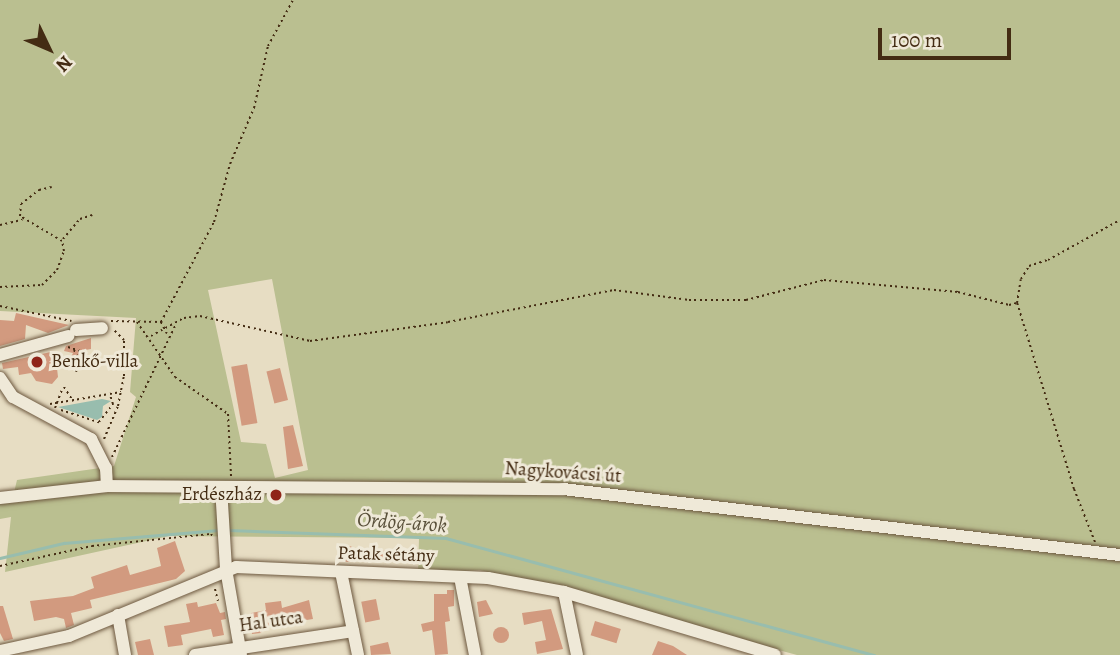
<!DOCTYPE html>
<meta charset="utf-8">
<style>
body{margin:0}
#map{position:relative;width:1120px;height:655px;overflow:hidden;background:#e7ddc3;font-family:Alegreya,serif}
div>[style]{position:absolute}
.green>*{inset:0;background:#babf90}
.water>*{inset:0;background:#98bdae}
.stream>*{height:2.5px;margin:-1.25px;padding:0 1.25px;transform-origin:1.25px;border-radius:1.25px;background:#98bdae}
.building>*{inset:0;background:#d29a7f;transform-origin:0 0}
.round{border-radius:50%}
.path>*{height:2px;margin-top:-1px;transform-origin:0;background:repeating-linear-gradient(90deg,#442c13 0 2px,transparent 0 5.5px)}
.roads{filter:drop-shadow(0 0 2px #6d583f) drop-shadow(0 0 2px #6d583f)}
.minor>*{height:12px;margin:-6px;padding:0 6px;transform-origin:6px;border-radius:6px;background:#efe9d8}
.dots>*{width:19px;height:19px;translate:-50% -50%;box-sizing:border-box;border:4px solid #efe9d8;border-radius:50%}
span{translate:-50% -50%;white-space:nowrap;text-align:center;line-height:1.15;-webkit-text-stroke:6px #efe9d8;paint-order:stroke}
.poi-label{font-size:19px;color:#442c13}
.left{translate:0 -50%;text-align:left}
.right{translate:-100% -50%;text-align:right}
.street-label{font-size:19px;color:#442c13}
.water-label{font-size:21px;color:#59503a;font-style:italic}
.north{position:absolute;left:14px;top:14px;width:70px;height:70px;-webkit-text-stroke:5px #efe9d8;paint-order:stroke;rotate:134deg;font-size:19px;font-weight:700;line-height:28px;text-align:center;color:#442c13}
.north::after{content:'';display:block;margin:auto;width:24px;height:32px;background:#442c13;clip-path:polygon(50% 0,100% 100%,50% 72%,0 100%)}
.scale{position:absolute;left:878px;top:28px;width:133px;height:32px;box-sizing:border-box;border:4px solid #442c13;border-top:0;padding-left:9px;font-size:21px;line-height:24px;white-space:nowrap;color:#442c13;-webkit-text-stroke:5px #efe9d8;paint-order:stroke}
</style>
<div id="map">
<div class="green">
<div style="clip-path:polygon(evenodd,0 0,1120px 0,1120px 655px,797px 655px,480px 570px,418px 573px,419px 538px,169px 536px,5px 572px,11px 517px,0 519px,0 503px,12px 501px,17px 480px,114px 466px,136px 397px,130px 392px,136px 318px,0 311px,0 0,272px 279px,308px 470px,275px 478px,266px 444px,241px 442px,208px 290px,272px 279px)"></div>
</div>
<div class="water">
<div style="clip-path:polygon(102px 399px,111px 401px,103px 406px,102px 417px,97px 420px,58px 407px)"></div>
</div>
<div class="stream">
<div style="left:228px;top:530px;width:218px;rotate:2.1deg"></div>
<div style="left:446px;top:538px;width:444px;rotate:15.3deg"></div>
<div style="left:0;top:558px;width:66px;rotate:-13.2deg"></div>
<div style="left:64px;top:543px;width:155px;rotate:-4.8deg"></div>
</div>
<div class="building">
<div style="clip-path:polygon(16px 313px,69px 325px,48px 333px,26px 325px,25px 339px,0 346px,0 320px,14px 321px)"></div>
<div style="clip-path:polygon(91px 338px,91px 349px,80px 351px,76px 368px,66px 367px,73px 353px,64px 351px,66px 346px)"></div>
<div style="clip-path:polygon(55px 351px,58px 377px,52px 384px,36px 381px,31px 373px,19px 375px,18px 367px,3px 369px,2px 363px)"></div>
<div style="left:247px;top:364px;width:60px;height:16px;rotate:80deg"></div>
<div style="left:280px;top:368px;width:33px;height:14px;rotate:76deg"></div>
<div style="clip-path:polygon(293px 425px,303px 466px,288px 469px,283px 427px)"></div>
<div style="clip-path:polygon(175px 541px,185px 571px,176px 579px,90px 600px,92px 608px,71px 613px,74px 625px,66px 628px,64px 619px,56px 617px,34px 621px,30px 601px,73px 596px,94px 588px,91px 577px,127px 565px,130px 575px,161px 566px,157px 548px)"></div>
<div class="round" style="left:340px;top:546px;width:16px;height:16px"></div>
<div style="left:375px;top:550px;width:25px;height:11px;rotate:2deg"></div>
<div style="clip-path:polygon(447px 590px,454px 590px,454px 606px,448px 607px,450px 621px,445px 622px,448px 654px,435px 655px,432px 630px,423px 632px,421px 624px,434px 621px,434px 594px,447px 594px)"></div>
<div style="left:376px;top:599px;width:21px;height:15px;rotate:79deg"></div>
<div style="clip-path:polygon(309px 600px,313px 619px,263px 627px,261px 633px,252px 634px,249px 619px,251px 613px,266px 610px,265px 603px,281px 601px,282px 608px)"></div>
<div style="clip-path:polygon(486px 600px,493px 614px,479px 617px,477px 602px)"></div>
<div style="clip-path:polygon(197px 602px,198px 607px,216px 603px,220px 613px,225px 612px,226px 619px,221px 620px,224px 635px,213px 637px,211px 629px,181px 635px,183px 645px,168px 647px,164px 626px,190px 622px,186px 604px)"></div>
<div style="clip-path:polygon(0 606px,3px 606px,13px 639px,4px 641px,0 633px)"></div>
<div style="clip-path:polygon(551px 609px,563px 649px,537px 654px,535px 642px,546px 640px,542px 621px,524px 625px,522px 613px)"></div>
<div style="left:595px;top:621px;width:27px;height:15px;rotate:17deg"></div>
<div class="round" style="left:493px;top:627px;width:16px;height:16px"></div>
<div style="clip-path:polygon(150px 639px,154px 655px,138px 655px,135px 642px)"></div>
<div style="clip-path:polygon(658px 641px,673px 646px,687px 655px,652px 655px)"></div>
<div style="clip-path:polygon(388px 642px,391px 654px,371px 655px,370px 646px)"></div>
</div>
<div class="path">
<div style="left:0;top:225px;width:23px;rotate:-13deg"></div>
<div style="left:63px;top:239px;width:26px;rotate:-50deg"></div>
<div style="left:80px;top:219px;width:13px;rotate:-18deg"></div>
<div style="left:0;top:287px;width:42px;rotate:-2.7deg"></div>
<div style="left:42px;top:285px;width:21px;rotate:-45deg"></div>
<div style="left:57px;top:270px;width:20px;rotate:-70deg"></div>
<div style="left:64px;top:251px;width:10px;rotate:-101deg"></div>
<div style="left:62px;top:241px;width:49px;rotate:-149.2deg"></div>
<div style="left:20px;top:216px;width:12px;rotate:-85deg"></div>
<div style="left:21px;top:204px;width:23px;rotate:-38deg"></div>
<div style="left:39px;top:190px;width:13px;rotate:-13deg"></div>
<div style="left:0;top:306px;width:73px;rotate:11.9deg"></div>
<div style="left:111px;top:321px;width:50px;rotate:1.1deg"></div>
<div style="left:161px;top:322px;width:13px;rotate:63deg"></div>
<div style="left:137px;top:322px;width:67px;rotate:55.4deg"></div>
<div style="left:175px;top:377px;width:65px;rotate:34.9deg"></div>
<div style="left:228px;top:414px;width:62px;rotate:87.2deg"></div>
<div style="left:161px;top:322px;width:113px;rotate:-62.1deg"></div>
<div style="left:214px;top:222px;width:60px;rotate:-74.6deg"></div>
<div style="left:230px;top:164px;width:61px;rotate:-66.8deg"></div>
<div style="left:254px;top:108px;width:64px;rotate:-77.3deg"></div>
<div style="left:268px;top:46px;width:52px;rotate:-61.5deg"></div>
<div style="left:151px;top:336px;width:38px;rotate:-29deg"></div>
<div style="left:184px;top:318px;width:16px;rotate:-7deg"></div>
<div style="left:200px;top:316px;width:113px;rotate:12.8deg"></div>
<div style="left:310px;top:341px;width:139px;rotate:-7.8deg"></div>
<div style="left:448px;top:322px;width:169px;rotate:-10.9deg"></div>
<div style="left:614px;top:290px;width:76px;rotate:7.6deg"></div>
<div style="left:689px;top:300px;width:57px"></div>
<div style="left:746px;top:300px;width:81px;rotate:-14.4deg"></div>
<div style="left:824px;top:280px;width:135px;rotate:5.1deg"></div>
<div style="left:958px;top:292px;width:53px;rotate:14.3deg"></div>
<div style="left:1009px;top:305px;width:8px;rotate:-14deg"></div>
<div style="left:68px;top:347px;width:20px;rotate:18deg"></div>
<div style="left:74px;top:350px;width:11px;rotate:63deg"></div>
<div style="left:79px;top:360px;width:12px;rotate:104deg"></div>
<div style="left:64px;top:387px;width:17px;rotate:57deg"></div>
<div style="left:50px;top:404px;width:72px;rotate:-9.6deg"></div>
<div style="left:55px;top:408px;width:22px;rotate:-69deg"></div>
<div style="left:61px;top:410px;width:40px;rotate:18deg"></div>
<div style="left:99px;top:422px;width:23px;rotate:-52deg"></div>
<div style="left:113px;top:404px;width:9px;rotate:-108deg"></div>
<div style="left:104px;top:439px;width:36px;rotate:-67deg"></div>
<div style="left:118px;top:406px;width:31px;rotate:-79deg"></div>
<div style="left:124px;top:376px;width:36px;rotate:-90deg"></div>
<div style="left:124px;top:340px;width:14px;rotate:-135deg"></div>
<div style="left:112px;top:457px;width:148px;rotate:-64.3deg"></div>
<div style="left:1095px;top:542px;width:57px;rotate:-111.6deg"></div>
<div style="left:1074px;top:489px;width:195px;rotate:-107deg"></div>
<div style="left:1017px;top:303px;width:24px;rotate:-81deg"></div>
<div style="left:1021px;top:279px;width:15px;rotate:-58deg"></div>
<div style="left:1029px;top:266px;width:20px;rotate:-18deg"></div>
<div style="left:1048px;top:260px;width:82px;rotate:-29.1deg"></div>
<div style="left:0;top:566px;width:94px;rotate:-12.3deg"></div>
<div style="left:92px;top:546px;width:120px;rotate:-5.8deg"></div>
<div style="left:211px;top:534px;width:5px;rotate:53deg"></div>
<div style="left:215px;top:589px;width:12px;rotate:76deg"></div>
</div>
<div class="roads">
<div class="minor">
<div style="left:76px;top:330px;width:26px;rotate:-4deg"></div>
<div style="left:0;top:355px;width:71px;rotate:-15.6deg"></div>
<div style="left:0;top:378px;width:23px;rotate:56deg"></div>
<div style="left:13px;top:397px;width:89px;rotate:28.3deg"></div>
<div style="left:91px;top:439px;width:33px;rotate:63deg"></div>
<div style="left:106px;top:468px;width:18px;rotate:87deg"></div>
<div style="left:221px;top:487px;width:82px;rotate:86.5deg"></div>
<div style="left:226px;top:569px;width:87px;rotate:80.1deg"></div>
<div style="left:0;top:498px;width:108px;rotate:-6.4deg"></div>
<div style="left:107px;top:486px;width:456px;rotate:0.4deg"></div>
<div style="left:563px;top:489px;width:561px;rotate:6.76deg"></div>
<div style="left:341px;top:572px;width:85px;rotate:78.4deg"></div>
<div style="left:460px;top:577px;width:79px;rotate:79.1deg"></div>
<div style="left:564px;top:592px;width:64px;rotate:78.3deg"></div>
<div style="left:118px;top:615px;width:41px;rotate:80.1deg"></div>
<div style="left:0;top:651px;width:71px;rotate:-12.3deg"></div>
<div style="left:69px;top:636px;width:181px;rotate:-22.4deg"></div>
<div style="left:236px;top:567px;width:252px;rotate:2.5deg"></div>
<div style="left:488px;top:578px;width:77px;rotate:10.4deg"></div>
<div style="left:564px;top:592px;width:220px;rotate:16.6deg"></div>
<div style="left:195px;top:655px;width:160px;rotate:-8.6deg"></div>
</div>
</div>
<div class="dots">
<div style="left:37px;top:362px;background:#8f2418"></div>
<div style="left:276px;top:495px;background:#8f2418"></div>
</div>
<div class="poi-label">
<span class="left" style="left:51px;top:362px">Benkő-villa</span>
<span class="right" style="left:262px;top:495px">Erdészház</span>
</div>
<div class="street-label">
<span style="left:563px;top:473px;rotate:4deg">Nagykovácsi út</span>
<span style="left:386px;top:555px;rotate:2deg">Patak sétány</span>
<span style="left:271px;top:622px;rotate:-8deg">Hal utca</span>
</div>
<div class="water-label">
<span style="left:402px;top:522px;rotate:4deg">Ördög-árok</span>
</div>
<div class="north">N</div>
<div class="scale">100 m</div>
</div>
